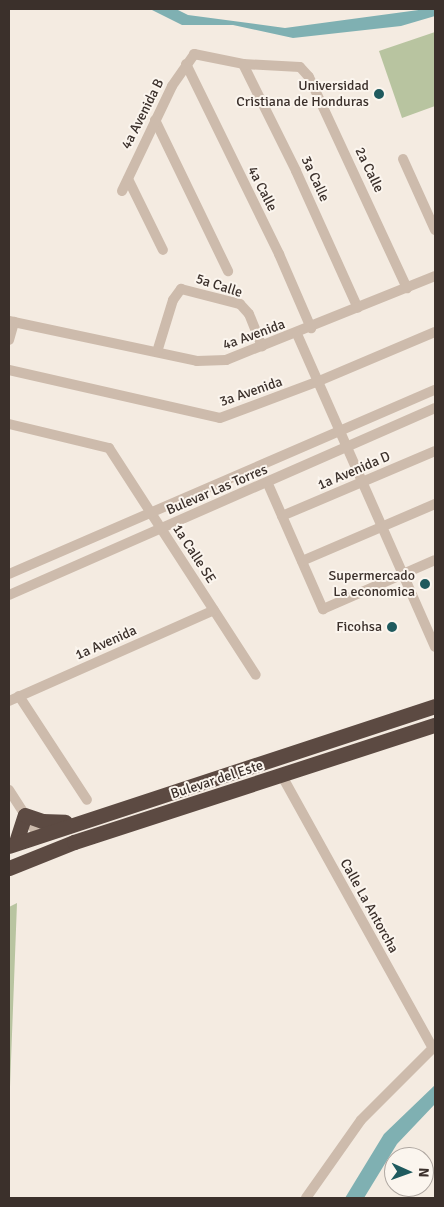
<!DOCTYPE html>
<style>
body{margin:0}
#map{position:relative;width:444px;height:1207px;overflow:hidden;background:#f4ebe1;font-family:Signika,sans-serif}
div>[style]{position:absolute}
.green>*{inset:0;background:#b8c4a0}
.water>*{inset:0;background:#7fb0b2}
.minor>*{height:10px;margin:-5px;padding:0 5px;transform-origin:5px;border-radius:5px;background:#cdbbac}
.highway>*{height:15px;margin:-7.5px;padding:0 7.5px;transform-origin:7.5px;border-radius:7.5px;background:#5c4a42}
.dots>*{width:14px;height:14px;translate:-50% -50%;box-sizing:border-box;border:2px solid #fbf5ee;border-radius:50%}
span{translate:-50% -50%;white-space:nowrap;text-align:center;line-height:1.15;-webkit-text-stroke:4px #fbf5ee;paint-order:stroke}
.poi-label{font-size:14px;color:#3b302b}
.right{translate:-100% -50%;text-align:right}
.street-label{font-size:14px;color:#3b302b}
.frame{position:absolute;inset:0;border:10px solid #3b302b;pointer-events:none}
.north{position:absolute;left:384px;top:1147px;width:50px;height:50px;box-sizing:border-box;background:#fbf5ee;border:1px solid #aea6a0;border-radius:50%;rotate:92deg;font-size:14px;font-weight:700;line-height:20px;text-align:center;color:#3b302b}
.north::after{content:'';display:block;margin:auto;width:18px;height:22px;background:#1f5a5e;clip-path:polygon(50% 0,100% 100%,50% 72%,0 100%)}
</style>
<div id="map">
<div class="green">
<div style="clip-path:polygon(435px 32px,435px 106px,402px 118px,379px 51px)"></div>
<div style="clip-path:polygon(17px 903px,10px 1087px,9px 1138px,9px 907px)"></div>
</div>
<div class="water">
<div style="clip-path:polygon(150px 9px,176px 9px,188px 15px,285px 28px,426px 9px,435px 9px,435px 16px,401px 26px,293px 38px,233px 25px,182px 25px)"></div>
<div style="clip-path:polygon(435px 1085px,435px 1104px,397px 1144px,364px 1198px,345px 1198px,384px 1134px)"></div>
</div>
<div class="minor">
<div style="left:186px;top:64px;width:212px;rotate:63.9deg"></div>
<div style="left:279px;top:254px;width:81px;rotate:66.6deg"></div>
<div style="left:243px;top:64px;width:119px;rotate:63.6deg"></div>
<div style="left:296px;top:171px;width:150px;rotate:65.7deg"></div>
<div style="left:155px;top:120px;width:168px;rotate:64.2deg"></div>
<div style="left:403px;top:159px;width:78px;rotate:65.7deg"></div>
<div style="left:128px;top:179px;width:79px;rotate:63.8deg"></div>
<div style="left:122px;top:191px;width:116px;rotate:-64.5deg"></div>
<div style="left:172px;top:86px;width:39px;rotate:-55deg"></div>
<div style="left:194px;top:54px;width:50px;rotate:11.5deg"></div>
<div style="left:243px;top:64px;width:57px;rotate:3deg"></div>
<div style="left:300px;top:67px;width:13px;rotate:48deg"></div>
<div style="left:309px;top:77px;width:233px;rotate:65.1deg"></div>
<div style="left:9px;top:321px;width:192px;rotate:12deg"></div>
<div style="left:197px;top:361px;width:29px;rotate:-2deg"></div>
<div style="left:226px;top:360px;width:225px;rotate:-21.9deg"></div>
<div style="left:297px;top:334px;width:342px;rotate:66.2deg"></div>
<div style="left:9px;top:340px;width:19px;rotate:-74deg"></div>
<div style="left:157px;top:352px;width:54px;rotate:-72.9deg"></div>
<div style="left:173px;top:300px;width:14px;rotate:-54deg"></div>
<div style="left:181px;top:289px;width:61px;rotate:14.3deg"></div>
<div style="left:240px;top:304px;width:13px;rotate:48deg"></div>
<div style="left:249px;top:314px;width:35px;rotate:68deg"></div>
<div style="left:9px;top:370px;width:216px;rotate:12.8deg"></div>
<div style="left:220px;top:418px;width:106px;rotate:-20.5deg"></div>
<div style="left:319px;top:381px;width:126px;rotate:-22.9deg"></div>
<div style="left:9px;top:424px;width:103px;rotate:13.5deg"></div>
<div style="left:109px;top:448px;width:270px;rotate:57.1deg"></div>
<div style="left:268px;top:484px;width:137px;rotate:66.3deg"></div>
<div style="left:323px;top:609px;width:122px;rotate:-23.6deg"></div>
<div style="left:282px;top:516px;width:166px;rotate:-23deg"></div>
<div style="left:302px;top:561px;width:145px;rotate:-23.2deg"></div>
<div style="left:9px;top:574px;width:464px;rotate:-23.4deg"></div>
<div style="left:9px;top:595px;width:465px;rotate:-23.7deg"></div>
<div style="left:19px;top:696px;width:124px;rotate:56.8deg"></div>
<div style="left:9px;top:701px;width:224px;rotate:-23.9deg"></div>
<div style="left:282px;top:776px;width:311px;rotate:61deg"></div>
<div style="left:9px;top:790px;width:54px;rotate:57.2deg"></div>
<div style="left:306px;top:1198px;width:95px;rotate:-54.8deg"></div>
<div style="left:361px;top:1120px;width:105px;rotate:-45deg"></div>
</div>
<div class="highway">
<div style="left:16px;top:842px;width:28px;rotate:-72deg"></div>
<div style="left:25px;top:815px;width:18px;rotate:19deg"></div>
<div style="left:42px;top:821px;width:23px;rotate:2deg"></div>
<div style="left:9px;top:846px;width:448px;rotate:-18.2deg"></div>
<div style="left:9px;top:868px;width:70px;rotate:-21.8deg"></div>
<div style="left:74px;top:842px;width:379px;rotate:-18deg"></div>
</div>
<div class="dots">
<div style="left:379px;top:94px;background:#1f5a5e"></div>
<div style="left:425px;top:584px;background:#1f5a5e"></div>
<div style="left:392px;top:627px;background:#1f5a5e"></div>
</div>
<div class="poi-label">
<span class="right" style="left:369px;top:94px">Universidad<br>Cristiana de Honduras</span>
<span class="right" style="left:415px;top:584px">Supermercado<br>La economica</span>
<span class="right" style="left:382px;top:627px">Ficohsa</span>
</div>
<div class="street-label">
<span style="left:143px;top:114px;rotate:-63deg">4a Avenida B</span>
<span style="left:369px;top:170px;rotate:64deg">2a Calle</span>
<span style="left:315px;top:179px;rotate:65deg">3a Calle</span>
<span style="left:262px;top:189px;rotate:63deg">4a Calle</span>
<span style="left:219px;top:286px;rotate:18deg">5a Calle</span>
<span style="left:254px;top:335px;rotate:-20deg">4a Avenida</span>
<span style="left:251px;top:392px;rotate:-19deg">3a Avenida</span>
<span style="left:354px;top:471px;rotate:-23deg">1a Avenida D</span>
<span style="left:217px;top:490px;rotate:-23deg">Bulevar Las Torres</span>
<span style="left:194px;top:554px;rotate:57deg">1a Calle SE</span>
<span style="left:106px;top:643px;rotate:-24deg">1a Avenida</span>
<span style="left:217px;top:780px;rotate:-18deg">Bulevar del Este</span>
<span style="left:369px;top:906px;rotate:61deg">Calle La Antorcha</span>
</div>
<div class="frame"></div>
<div class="north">N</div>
</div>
